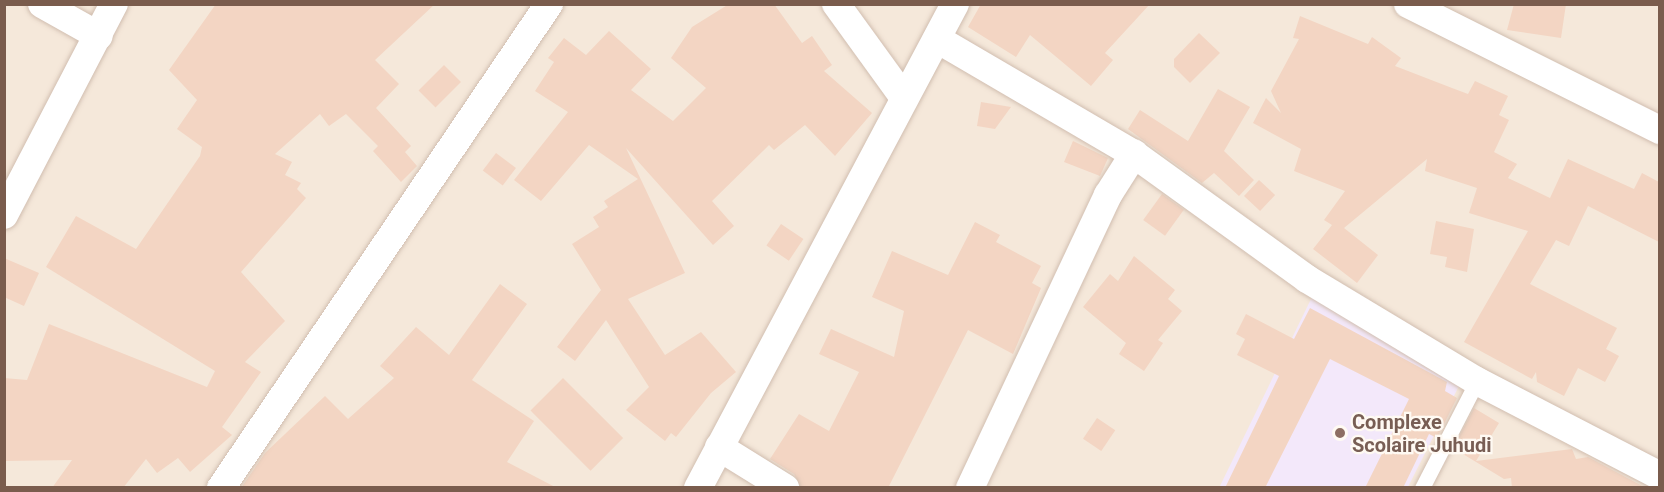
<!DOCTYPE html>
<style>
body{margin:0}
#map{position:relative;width:1664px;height:492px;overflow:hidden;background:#fdf6ec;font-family:Roboto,sans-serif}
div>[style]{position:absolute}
.residential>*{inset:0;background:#f5e8da;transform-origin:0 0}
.education>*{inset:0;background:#f3e8fa}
.building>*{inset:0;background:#f3d5c3;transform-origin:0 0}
.roads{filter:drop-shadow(0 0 2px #d1beb0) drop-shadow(0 0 2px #d1beb0)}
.lane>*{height:15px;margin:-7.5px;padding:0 7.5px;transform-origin:7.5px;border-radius:7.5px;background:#fff}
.street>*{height:28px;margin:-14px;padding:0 14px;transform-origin:14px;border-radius:14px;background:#fff}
.dots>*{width:16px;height:16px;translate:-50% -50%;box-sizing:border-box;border:3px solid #fffaf3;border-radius:50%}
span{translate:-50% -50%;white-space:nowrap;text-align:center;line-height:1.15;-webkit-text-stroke:4.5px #fffaf3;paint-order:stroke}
.education-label{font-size:20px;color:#785e54;font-weight:700}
.left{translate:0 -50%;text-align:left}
.frame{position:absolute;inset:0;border:6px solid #7a5c4d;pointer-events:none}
</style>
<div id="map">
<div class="residential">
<div style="left:5px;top:5px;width:1654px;height:482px"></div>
</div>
<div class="education">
<div style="clip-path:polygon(1312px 297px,1463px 378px,1408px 487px,1219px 488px)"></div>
</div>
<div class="building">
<div style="clip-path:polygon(216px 4px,435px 4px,375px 60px,399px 84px,376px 108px,411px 146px,405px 152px,417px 166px,401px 182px,373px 151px,378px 146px,346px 114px,329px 126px,320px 114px,275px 154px,292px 162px,285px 175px,301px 183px,297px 189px,306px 198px,241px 272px,285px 321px,245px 362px,261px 372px,222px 427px,232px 435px,190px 472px,178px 458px,157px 473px,146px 459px,123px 488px,52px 488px,72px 460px,5px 461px,4px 378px,27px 380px,49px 324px,207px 387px,215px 371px,46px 267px,76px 216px,136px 249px,200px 156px,202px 147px,177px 129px,197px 100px,169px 70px)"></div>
<div style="clip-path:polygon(729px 4px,774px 4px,802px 43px,812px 36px,832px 65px,824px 71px,872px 113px,835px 156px,805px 125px,774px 150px,769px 145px,712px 201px,734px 226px,713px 245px,626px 148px,685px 273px,628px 299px,665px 355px,701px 332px,736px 372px,711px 393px,676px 437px,671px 433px,665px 441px,626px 410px,649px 387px,606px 320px,575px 361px,557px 347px,601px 290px,572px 244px,599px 227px,593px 217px,608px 207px,604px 201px,638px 179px,589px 145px,541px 201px,514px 180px,568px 112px,535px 91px,554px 62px,548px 58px,564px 38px,586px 55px,609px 31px,651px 69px,631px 90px,673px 121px,706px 88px,671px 58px,692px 27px)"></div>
<div style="clip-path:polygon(981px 4px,1150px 4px,1105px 53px,1113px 60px,1091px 86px,1030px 35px,1016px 57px,968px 27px)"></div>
<div style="clip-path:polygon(1514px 4px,1566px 4px,1561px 38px,1507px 30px)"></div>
<div style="clip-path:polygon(1300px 16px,1368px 44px,1372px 37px,1401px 58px,1395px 66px,1452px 88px,1468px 94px,1475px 81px,1508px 96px,1499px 115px,1509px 120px,1494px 152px,1517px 164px,1508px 178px,1550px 198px,1568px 159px,1634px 189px,1642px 173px,1659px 182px,1659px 242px,1588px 206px,1569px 246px,1556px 240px,1530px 284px,1617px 328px,1606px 349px,1619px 356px,1605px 382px,1578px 368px,1564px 396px,1537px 382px,1536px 372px,1532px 379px,1464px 342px,1528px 231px,1469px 213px,1477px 188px,1425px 171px,1427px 159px,1344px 228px,1378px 255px,1357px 283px,1313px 249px,1332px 225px,1324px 220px,1345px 191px,1294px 171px,1301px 149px,1253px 123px,1266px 98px,1281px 113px,1271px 91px,1299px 39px,1293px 38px)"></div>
<div style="clip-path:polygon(1199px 33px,1220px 53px,1190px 83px,1174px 67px,1174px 59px)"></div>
<div style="left:444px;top:65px;width:24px;height:36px;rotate:45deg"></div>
<div style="clip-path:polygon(1218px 89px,1250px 107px,1224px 151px,1254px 180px,1239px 196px,1214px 173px,1202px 183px,1128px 129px,1140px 110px,1188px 141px)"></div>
<div style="clip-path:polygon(981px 102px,1011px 107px,995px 129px,977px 126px)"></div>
<div style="clip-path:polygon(1073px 141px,1108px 158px,1100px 176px,1064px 162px)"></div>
<div style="left:496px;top:153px;width:25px;height:22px;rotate:37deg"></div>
<div style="left:1259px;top:180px;width:22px;height:22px;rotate:43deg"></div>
<div style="left:1162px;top:194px;width:27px;height:32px;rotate:36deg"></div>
<div style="clip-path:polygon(1436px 221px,1474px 229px,1467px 272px,1445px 267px,1447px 257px,1430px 254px)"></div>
<div style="clip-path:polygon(975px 222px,1000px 235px,996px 242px,1041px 266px,1032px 283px,1041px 288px,1013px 354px,968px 330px,888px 488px,801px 488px,794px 474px,770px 459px,799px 414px,829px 431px,859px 372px,819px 354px,831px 329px,894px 357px,904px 311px,872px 297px,892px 251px,948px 275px)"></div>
<div style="left:781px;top:224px;width:27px;height:26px;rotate:34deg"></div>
<div style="clip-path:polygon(1134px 256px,1175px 290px,1168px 299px,1182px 311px,1158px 340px,1163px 343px,1144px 371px,1119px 354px,1126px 343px,1083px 307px,1110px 274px,1118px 281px)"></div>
<div style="clip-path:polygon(4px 258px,39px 273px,24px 306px,4px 297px)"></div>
<div style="clip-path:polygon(500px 284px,527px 304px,472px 380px,534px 421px,507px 462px,557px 488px,241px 488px,265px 453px,325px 396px,348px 419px,394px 378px,380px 366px,416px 327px,449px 355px)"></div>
<div style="clip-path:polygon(1310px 308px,1447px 382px,1445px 391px,1457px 398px,1437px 438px,1429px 434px,1403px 488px,1365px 488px,1409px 399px,1330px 359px,1265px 488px,1225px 488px,1279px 376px,1237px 355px,1245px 339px,1236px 334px,1246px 314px,1294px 339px)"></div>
<div style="left:563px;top:378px;width:85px;height:46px;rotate:45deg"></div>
<div style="clip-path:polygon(1474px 408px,1499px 423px,1476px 461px,1572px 449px,1576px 459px,1588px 457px,1646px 488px,1512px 488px,1511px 478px,1504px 479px,1453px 448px)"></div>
<div style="left:1097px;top:418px;width:22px;height:25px;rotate:34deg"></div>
</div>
<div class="roads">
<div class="lane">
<div style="left:1422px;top:488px;width:120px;rotate:-62.8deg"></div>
</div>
<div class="street">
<div style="left:42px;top:4px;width:65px;rotate:29.3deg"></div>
<div style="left:836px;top:4px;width:116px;rotate:54.1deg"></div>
<div style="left:1408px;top:4px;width:282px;rotate:26.6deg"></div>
<div style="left:937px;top:39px;width:228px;rotate:30.3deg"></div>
<div style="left:1134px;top:154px;width:213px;rotate:35.8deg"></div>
<div style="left:1307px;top:279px;width:198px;rotate:31deg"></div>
<div style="left:1477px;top:381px;width:206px;rotate:27.4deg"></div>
<div style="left:4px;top:215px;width:238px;rotate:-62.5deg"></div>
<div style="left:719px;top:447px;width:78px;rotate:31.8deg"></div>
<div style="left:221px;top:488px;width:585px;rotate:-55.88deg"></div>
<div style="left:698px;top:488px;width:548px;rotate:-62.03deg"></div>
<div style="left:970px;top:488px;width:324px;rotate:-64.8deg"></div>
<div style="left:1108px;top:195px;width:49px;rotate:-57.6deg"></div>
</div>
</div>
<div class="dots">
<div style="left:1340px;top:433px;background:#8d6e63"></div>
</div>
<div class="education-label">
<span class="left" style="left:1352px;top:434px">Complexe<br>Scolaire Juhudi</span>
</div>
<div class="frame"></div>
</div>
